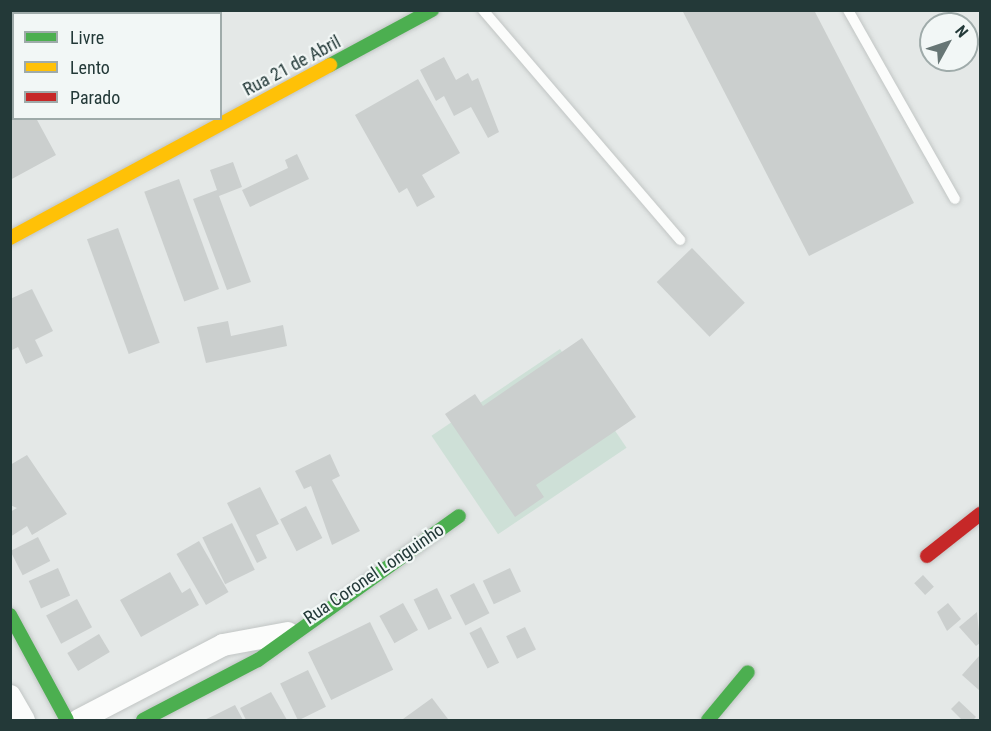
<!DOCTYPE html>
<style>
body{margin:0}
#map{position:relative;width:991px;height:731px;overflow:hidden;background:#e4e8e7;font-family:"Roboto Condensed",sans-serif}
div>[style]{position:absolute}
.green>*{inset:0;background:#cee0d7;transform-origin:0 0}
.building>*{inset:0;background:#cbcfce;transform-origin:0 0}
.roads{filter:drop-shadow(0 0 2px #c1c5c4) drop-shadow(0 0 2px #c1c5c4)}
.lane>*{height:10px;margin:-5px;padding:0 5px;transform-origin:5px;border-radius:5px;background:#fbfcfb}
.street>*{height:22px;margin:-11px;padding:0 11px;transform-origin:11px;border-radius:11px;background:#fbfcfb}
.fast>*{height:14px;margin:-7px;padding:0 7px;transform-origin:7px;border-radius:7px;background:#4caf50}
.slow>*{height:14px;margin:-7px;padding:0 7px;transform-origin:7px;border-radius:7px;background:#ffc107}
.jam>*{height:14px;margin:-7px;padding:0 7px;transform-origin:7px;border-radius:7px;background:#c62828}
span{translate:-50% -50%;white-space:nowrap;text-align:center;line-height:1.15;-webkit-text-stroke:4.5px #f2f7f6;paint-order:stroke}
.street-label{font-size:18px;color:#233938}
.frame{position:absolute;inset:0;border:12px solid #233938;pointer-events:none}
.legend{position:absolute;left:12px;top:12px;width:210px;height:108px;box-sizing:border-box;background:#f2f7f6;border:2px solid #9fabaa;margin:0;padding:8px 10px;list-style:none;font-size:18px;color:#233938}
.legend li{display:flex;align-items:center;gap:12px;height:30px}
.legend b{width:30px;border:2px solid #9fabaa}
.north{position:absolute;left:919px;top:12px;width:60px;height:60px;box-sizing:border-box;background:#f2f7f6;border:2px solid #9fabaa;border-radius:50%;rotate:50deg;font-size:16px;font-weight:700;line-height:24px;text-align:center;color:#233938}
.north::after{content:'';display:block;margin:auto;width:21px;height:27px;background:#677675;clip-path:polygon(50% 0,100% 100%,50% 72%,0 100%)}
</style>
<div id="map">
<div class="green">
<div style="left:560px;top:349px;width:119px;height:155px;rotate:56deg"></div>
</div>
<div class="building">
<div style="left:18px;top:10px;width:71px;height:4px"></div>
<div style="left:94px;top:10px;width:60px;height:4px"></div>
<div style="clip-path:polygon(682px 10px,814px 10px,914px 203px,809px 256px)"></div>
<div style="clip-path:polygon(444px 57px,456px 80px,468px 73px,472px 81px,478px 78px,499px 132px,488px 138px,471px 107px,454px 116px,444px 96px,436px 101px,420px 70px)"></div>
<div style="clip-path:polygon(10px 74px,14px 118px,36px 118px,56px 155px,10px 180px)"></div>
<div style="clip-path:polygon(418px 79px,460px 153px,422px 175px,435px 197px,417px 207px,407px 188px,399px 193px,355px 115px)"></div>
<div style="clip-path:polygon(297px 154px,309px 179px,250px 207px,242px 190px,288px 168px,285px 160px)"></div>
<div style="clip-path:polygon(233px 162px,242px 187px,219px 196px,251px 282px,227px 290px,193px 199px,217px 190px,210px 170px)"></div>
<div style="left:179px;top:179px;width:117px;height:37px;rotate:70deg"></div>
<div style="left:118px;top:228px;width:122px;height:33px;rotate:70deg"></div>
<div style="left:692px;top:248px;width:76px;height:49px;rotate:46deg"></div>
<div style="clip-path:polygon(32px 289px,53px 331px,35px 340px,43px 356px,26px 364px,18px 347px,10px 351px,10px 299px)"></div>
<div style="clip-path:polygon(228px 321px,231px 336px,283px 325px,287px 346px,206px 363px,197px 327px)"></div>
<div style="clip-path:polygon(582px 338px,636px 417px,536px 485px,544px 497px,515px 517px,445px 414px,475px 394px,483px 406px)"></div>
<div style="clip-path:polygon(330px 454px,340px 476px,332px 480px,360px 531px,332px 545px,311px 486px,304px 489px,295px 471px)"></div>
<div style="clip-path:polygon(27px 455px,67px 514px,32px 535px,27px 526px,10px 537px,10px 512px,17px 508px,10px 505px,10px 465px)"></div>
<div style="clip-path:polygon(260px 487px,279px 524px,256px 535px,267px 558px,257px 563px,227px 503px)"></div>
<div style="left:306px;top:506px;width:36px;height:29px;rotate:63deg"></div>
<div style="left:232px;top:523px;width:52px;height:33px;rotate:64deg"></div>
<div style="left:38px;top:537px;width:27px;height:31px;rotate:63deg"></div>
<div style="left:199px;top:541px;width:59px;height:26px;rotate:60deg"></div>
<div style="left:58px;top:568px;width:30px;height:32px;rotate:66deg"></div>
<div style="left:510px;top:568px;width:26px;height:30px;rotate:65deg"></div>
<div style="clip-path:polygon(170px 572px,182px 593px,190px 588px,199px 605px,141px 637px,120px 600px)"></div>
<div style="left:923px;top:575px;width:16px;height:12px;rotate:47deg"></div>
<div style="left:474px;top:583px;width:34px;height:27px;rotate:63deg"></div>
<div style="left:437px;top:588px;width:34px;height:26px;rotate:64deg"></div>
<div style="left:77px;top:599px;width:32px;height:35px;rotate:62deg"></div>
<div style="left:403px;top:603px;width:31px;height:27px;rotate:61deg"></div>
<div style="clip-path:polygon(948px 603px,961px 619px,947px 631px,937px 612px)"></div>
<div style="clip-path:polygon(977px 612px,980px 643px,976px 646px,959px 627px)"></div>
<div style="left:370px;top:622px;width:53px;height:69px;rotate:64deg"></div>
<div style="left:481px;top:627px;width:40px;height:13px;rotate:63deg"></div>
<div style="left:525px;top:627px;width:25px;height:21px;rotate:64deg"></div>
<div style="left:99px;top:634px;width:21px;height:37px;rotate:59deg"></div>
<div style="clip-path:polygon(980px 655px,980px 691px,962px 675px)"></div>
<div style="left:308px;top:670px;width:41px;height:31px;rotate:64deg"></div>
<div style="clip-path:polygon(271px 692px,287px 720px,246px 720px,240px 708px)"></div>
<div style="clip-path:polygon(432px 698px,448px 719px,404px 720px,403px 719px)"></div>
<div style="clip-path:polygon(959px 701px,976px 717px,973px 720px,962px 720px,951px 709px)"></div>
<div style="clip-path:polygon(235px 705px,243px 720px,204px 720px,215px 715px)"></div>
</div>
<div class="roads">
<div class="lane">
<div style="left:483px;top:10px;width:303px;rotate:49.4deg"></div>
<div style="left:848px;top:10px;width:217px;rotate:60.5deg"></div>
</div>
<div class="street">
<div style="left:10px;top:696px;width:28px;rotate:60deg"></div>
<div style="left:79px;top:720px;width:162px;rotate:-27.5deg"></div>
<div style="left:223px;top:645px;width:66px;rotate:-10.5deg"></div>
</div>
<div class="fast">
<div style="left:330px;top:65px;width:116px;rotate:-28.3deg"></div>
<div style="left:10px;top:615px;width:119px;rotate:61.5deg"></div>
<div style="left:143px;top:720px;width:130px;rotate:-27.6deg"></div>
<div style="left:258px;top:660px;width:247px;rotate:-35.6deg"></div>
<div style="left:708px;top:720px;width:62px;rotate:-50.2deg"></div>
</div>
<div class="slow">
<div style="left:10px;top:238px;width:364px;rotate:-28.4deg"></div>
</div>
<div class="jam">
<div style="left:927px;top:556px;width:68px;rotate:-38.4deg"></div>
</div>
</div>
<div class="street-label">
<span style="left:292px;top:66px;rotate:-28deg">Rua 21 de Abril</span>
<span style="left:374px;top:574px;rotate:-34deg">Rua Coronel Longuinho</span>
</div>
<div class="frame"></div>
<ul class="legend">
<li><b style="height:8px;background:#4caf50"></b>Livre</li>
<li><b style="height:8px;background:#ffc107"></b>Lento</li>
<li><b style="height:8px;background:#c62828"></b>Parado</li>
</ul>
<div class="north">N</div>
</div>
